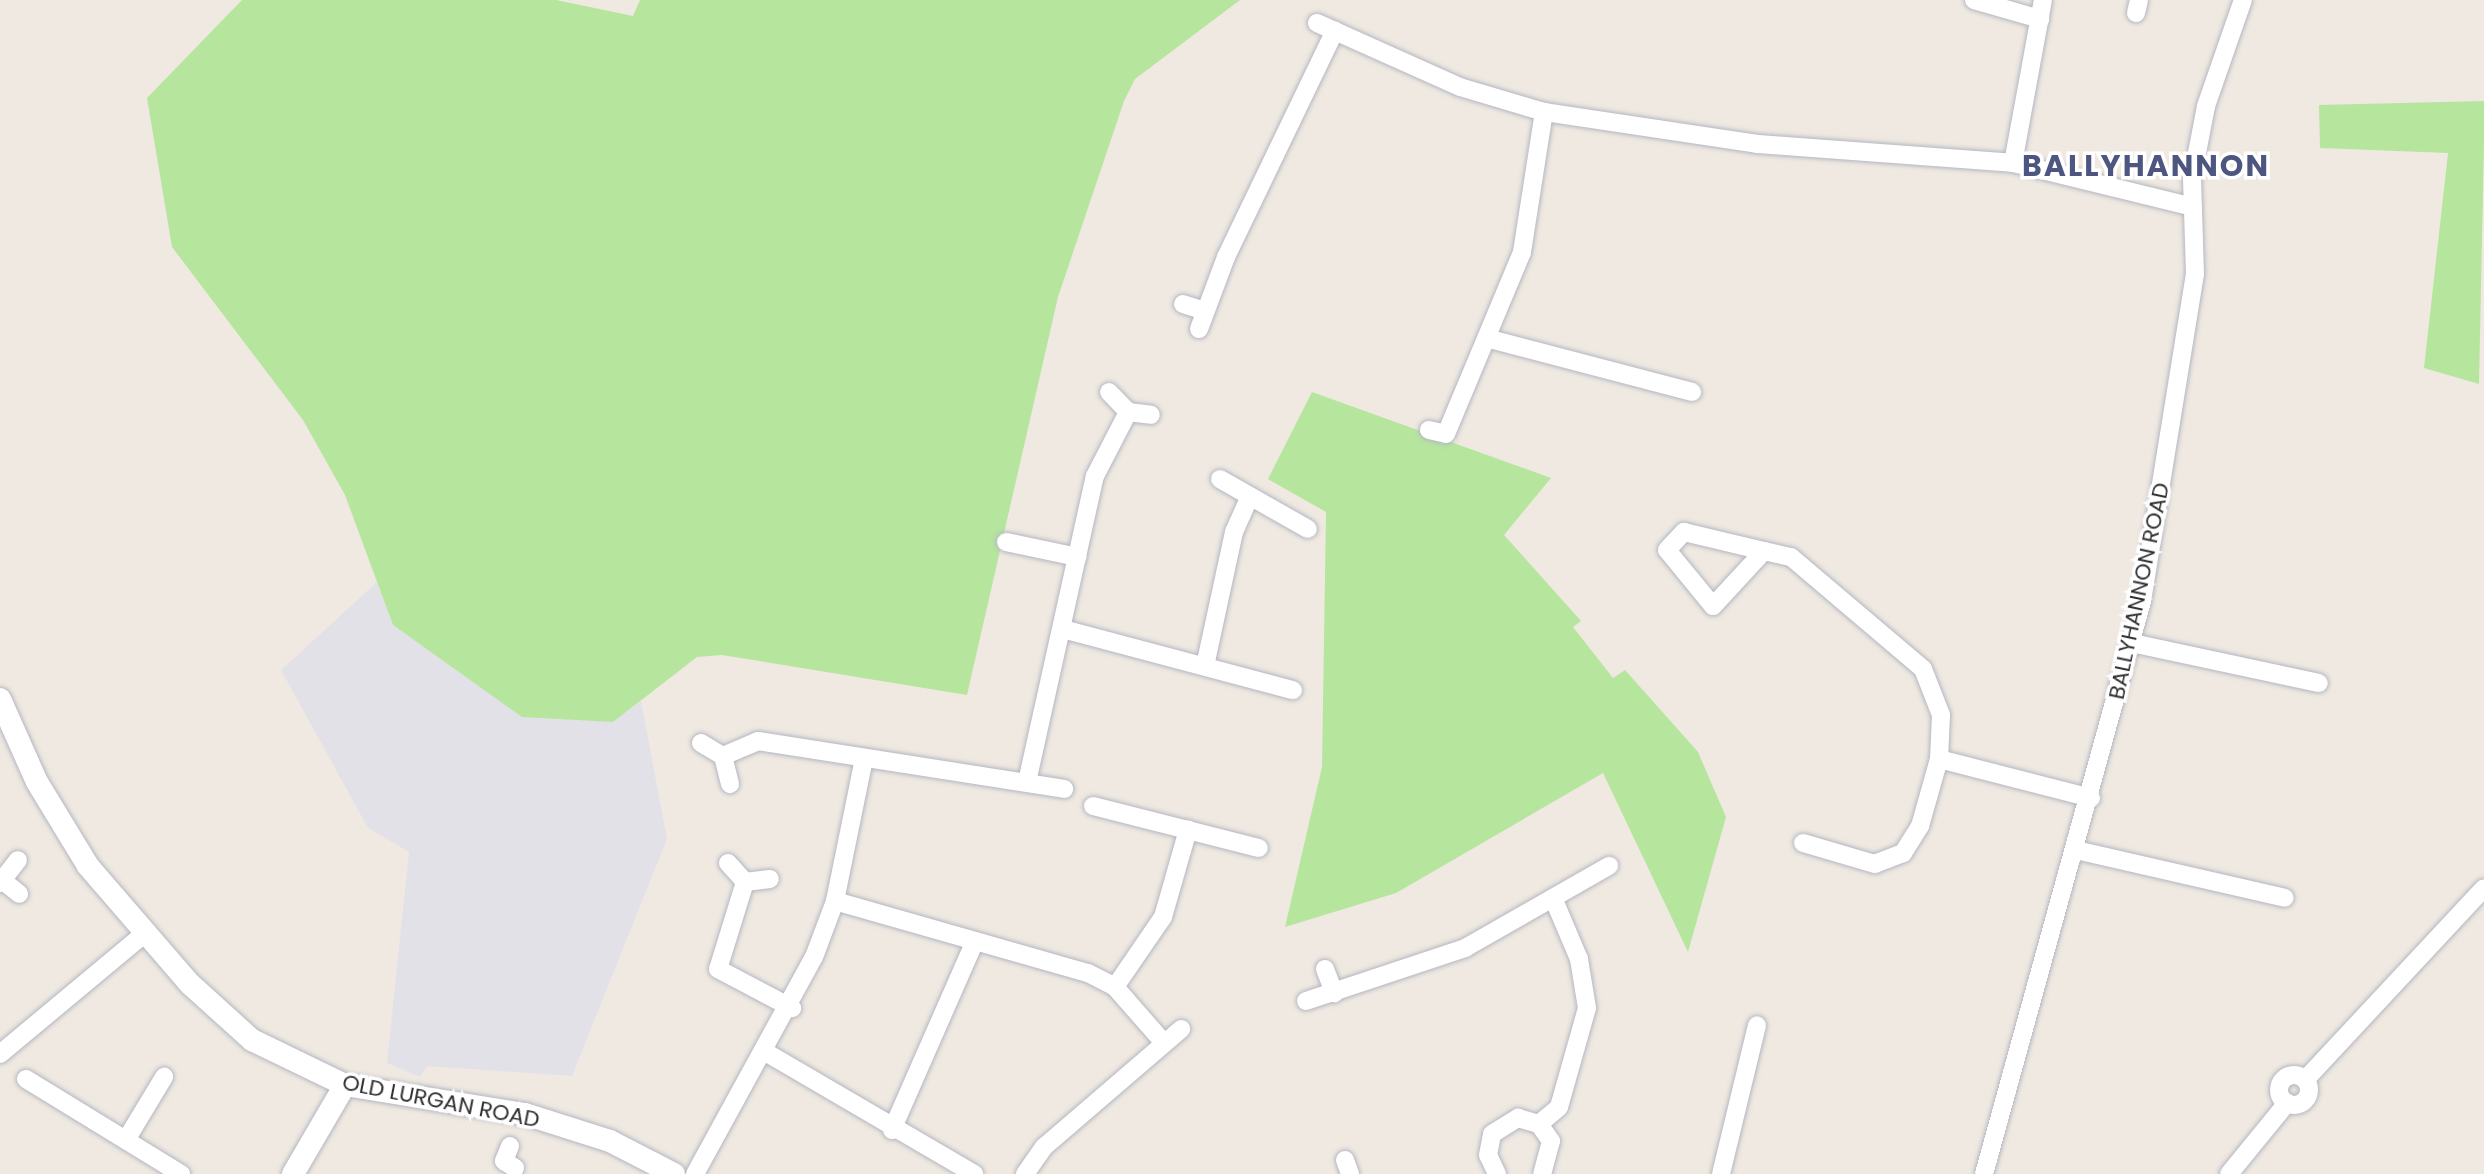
<!DOCTYPE html>
<style>
body{margin:0}
#map{position:relative;width:2484px;height:1174px;overflow:hidden;background:#efe9e1;font-family:Poppins,sans-serif}
div>[style]{position:absolute}
.industrial>*{inset:0;background:#e3e1e8}
.green>*{inset:0;background:#b6e59e}
.roads{filter:drop-shadow(0 0 2px #b4b7c1) drop-shadow(0 0 2px #b4b7c1)}
.minor>*{height:18px;margin:-9px;padding:0 9px;transform-origin:9px;border-radius:9px;background:#fff}
.minor>.ring{margin:-9px;padding:0;box-sizing:content-box;background:none;border:18px solid #fff;border-radius:50%}
.tertiary>*{height:22px;margin:-11px;padding:0 11px;transform-origin:11px;border-radius:11px;background:#fff}
span{translate:-50% -50%;white-space:nowrap;text-align:center;line-height:1.15;-webkit-text-stroke:7px #fff;paint-order:stroke}
.street-label{font-size:22px;color:#2e2e2e}
.district-label{font-size:30px;color:#4d5680;font-weight:700;letter-spacing:2px}
</style>
<div id="map">
<div class="industrial">
<div style="clip-path:polygon(377px 582px,393px 625px,613px 722px,641px 701px,667px 839px,572px 1076px,427px 1066px,420px 1077px,387px 1063px,409px 852px,368px 828px,281px 670px)"></div>
</div>
<div class="green">
<div style="clip-path:polygon(242px 0,556px 0,633px 16px,640px 0,1240px 0,1135px 79px,1124px 101px,1058px 297px,967px 695px,722px 655px,697px 657px,613px 722px,522px 717px,393px 625px,345px 495px,303px 420px,172px 247px,147px 98px)"></div>
<div style="clip-path:polygon(2484px 101px,2484px 140px,2479px 384px,2424px 368px,2448px 153px,2320px 148px,2319px 105px)"></div>
<div style="clip-path:polygon(1312px 392px,1551px 478px,1504px 535px,1581px 621px,1573px 627px,1613px 678px,1625px 670px,1698px 752px,1726px 817px,1688px 952px,1603px 773px,1396px 893px,1285px 927px,1322px 767px,1326px 512px,1268px 479px)"></div>
</div>
<div class="roads">
<div class="minor">
<div style="left:1974px;top:0;width:69px;rotate:16.1deg"></div>
<div style="left:2136px;top:13px;width:13px;rotate:-77deg"></div>
<div style="left:1317px;top:23px;width:157px;rotate:24.1deg"></div>
<div style="left:1460px;top:87px;width:88px;rotate:16.6deg"></div>
<div style="left:1544px;top:112px;width:215px;rotate:8.5deg"></div>
<div style="left:1757px;top:144px;width:257px;rotate:4.2deg"></div>
<div style="left:2013px;top:163px;width:185px;rotate:13.7deg"></div>
<div style="left:2013px;top:163px;width:166px;rotate:-79.6deg"></div>
<div style="left:1183px;top:304px;width:22px;rotate:18deg"></div>
<div style="left:1199px;top:329px;width:77px;rotate:-69.4deg"></div>
<div style="left:1226px;top:257px;width:251px;rotate:-64.3deg"></div>
<div style="left:1490px;top:339px;width:209px;rotate:14.7deg"></div>
<div style="left:1109px;top:392px;width:28px;rotate:46deg"></div>
<div style="left:1128px;top:412px;width:23px;rotate:7deg"></div>
<div style="left:1429px;top:430px;width:17px;rotate:13deg"></div>
<div style="left:1446px;top:434px;width:197px;rotate:-67.3deg"></div>
<div style="left:1522px;top:252px;width:142px;rotate:-81.1deg"></div>
<div style="left:1220px;top:479px;width:101px;rotate:29.6deg"></div>
<div style="left:1006px;top:542px;width:73px;rotate:11.9deg"></div>
<div style="left:1764px;top:551px;width:75px;rotate:132.8deg"></div>
<div style="left:1713px;top:606px;width:72px;rotate:-129.4deg"></div>
<div style="left:1667px;top:550px;width:25px;rotate:-47deg"></div>
<div style="left:1684px;top:532px;width:82px;rotate:13.4deg"></div>
<div style="left:1764px;top:551px;width:28px;rotate:13deg"></div>
<div style="left:1791px;top:557px;width:173px;rotate:40.3deg"></div>
<div style="left:1923px;top:669px;width:49px;rotate:68.6deg"></div>
<div style="left:1941px;top:715px;width:44px;rotate:92.6deg"></div>
<div style="left:1939px;top:759px;width:70px;rotate:105.8deg"></div>
<div style="left:1920px;top:826px;width:32px;rotate:122deg"></div>
<div style="left:1903px;top:853px;width:30px;rotate:159deg"></div>
<div style="left:1875px;top:864px;width:75px;rotate:-163.7deg"></div>
<div style="left:1063px;top:629px;width:238px;rotate:14.9deg"></div>
<div style="left:2132px;top:643px;width:191px;rotate:12.1deg"></div>
<div style="left:1205px;top:666px;width:137px;rotate:-77.8deg"></div>
<div style="left:1234px;top:532px;width:39px;rotate:-66deg"></div>
<div style="left:701px;top:743px;width:26px;rotate:31deg"></div>
<div style="left:723px;top:756px;width:29px;rotate:76deg"></div>
<div style="left:723px;top:756px;width:38px;rotate:-23deg"></div>
<div style="left:758px;top:741px;width:310px;rotate:8.9deg"></div>
<div style="left:1939px;top:759px;width:157px;rotate:14.4deg"></div>
<div style="left:1027px;top:782px;width:313px;rotate:-77.5deg"></div>
<div style="left:1095px;top:476px;width:72px;rotate:-62.7deg"></div>
<div style="left:1093px;top:806px;width:171px;rotate:14.2deg"></div>
<div style="left:2076px;top:850px;width:214px;rotate:12.9deg"></div>
<div style="left:728px;top:863px;width:25px;rotate:48deg"></div>
<div style="left:745px;top:882px;width:25px;rotate:-7deg"></div>
<div style="left:2px;top:880px;width:22px;rotate:39deg"></div>
<div style="left:745px;top:882px;width:91px;rotate:107.2deg"></div>
<div style="left:718px;top:969px;width:84px;rotate:27.8deg"></div>
<div style="left:0;top:883px;width:29px;rotate:-52deg"></div>
<div style="left:835px;top:901px;width:263px;rotate:15.9deg"></div>
<div style="left:1088px;top:973px;width:30px;rotate:27deg"></div>
<div style="left:1115px;top:987px;width:74px;rotate:48.8deg"></div>
<div style="left:1325px;top:969px;width:26px;rotate:69deg"></div>
<div style="left:1115px;top:987px;width:85px;rotate:-55.6deg"></div>
<div style="left:1163px;top:917px;width:91px;rotate:-74deg"></div>
<div style="left:1306px;top:1001px;width:168px;rotate:-18.4deg"></div>
<div style="left:1465px;top:948px;width:166px;rotate:-29.7deg"></div>
<div style="left:767px;top:1053px;width:240px;rotate:30.3deg"></div>
<div style="left:0;top:1054px;width:189px;rotate:-39.8deg"></div>
<div class="ring" style="left:2279px;top:1075px;width:12px;height:12px"></div>
<div style="left:26px;top:1079px;width:182px;rotate:31.5deg"></div>
<div style="left:2305px;top:1080px;width:262px;rotate:-47deg"></div>
<div style="left:1539px;top:1124px;width:26px;rotate:-40deg"></div>
<div style="left:1559px;top:1107px;width:103px;rotate:-74.2deg"></div>
<div style="left:1587px;top:1008px;width:50px;rotate:-99.3deg"></div>
<div style="left:1579px;top:959px;width:64px;rotate:-113deg"></div>
<div style="left:892px;top:1130px;width:206px;rotate:-66.3deg"></div>
<div style="left:126px;top:1140px;width:74px;rotate:-58.9deg"></div>
<div style="left:510px;top:1146px;width:16px;rotate:112deg"></div>
<div style="left:504px;top:1161px;width:13px;rotate:32deg"></div>
<div style="left:1345px;top:1160px;width:15px;rotate:70deg"></div>
<div style="left:695px;top:1174px;width:247px;rotate:-61.3deg"></div>
<div style="left:814px;top:957px;width:60px;rotate:-69.4deg"></div>
<div style="left:835px;top:901px;width:146px;rotate:-78.5deg"></div>
<div style="left:1025px;top:1174px;width:33px;rotate:-55deg"></div>
<div style="left:1044px;top:1147px;width:181px;rotate:-40.7deg"></div>
<div style="left:1497px;top:1174px;width:21px;rotate:-115deg"></div>
<div style="left:1488px;top:1155px;width:21px;rotate:-79deg"></div>
<div style="left:1492px;top:1134px;width:31px;rotate:-32deg"></div>
<div style="left:1518px;top:1118px;width:22px;rotate:16deg"></div>
<div style="left:1539px;top:1124px;width:21px;rotate:55deg"></div>
<div style="left:1551px;top:1141px;width:34px;rotate:105deg"></div>
<div style="left:1721px;top:1174px;width:153px;rotate:-76.4deg"></div>
<div style="left:1984px;top:1174px;width:594px;rotate:-74.58deg"></div>
<div style="left:2142px;top:601px;width:331px;rotate:-80.8deg"></div>
<div style="left:2195px;top:274px;width:95px;rotate:-91.8deg"></div>
<div style="left:2192px;top:179px;width:74px;rotate:-79.1deg"></div>
<div style="left:2206px;top:106px;width:112px;rotate:-70.8deg"></div>
<div style="left:2229px;top:1174px;width:92px;rotate:-50.8deg"></div>
</div>
<div class="tertiary">
<div style="left:0;top:699px;width:91px;rotate:66deg"></div>
<div style="left:37px;top:782px;width:98px;rotate:58.7deg"></div>
<div style="left:88px;top:866px;width:156px;rotate:49.2deg"></div>
<div style="left:190px;top:984px;width:84px;rotate:42.1deg"></div>
<div style="left:252px;top:1040px;width:103px;rotate:25.8deg"></div>
<div style="left:345px;top:1085px;width:182px;rotate:9.2deg"></div>
<div style="left:525px;top:1114px;width:89px;rotate:17.6deg"></div>
<div style="left:610px;top:1141px;width:72px;rotate:27.3deg"></div>
<div style="left:293px;top:1174px;width:103px;rotate:-59.7deg"></div>
</div>
</div>
<div class="street-label">
<span style="left:2139px;top:591px;rotate:-78deg">BALLYHANNON ROAD</span>
<span style="left:441px;top:1101px;rotate:11deg">OLD LURGAN ROAD</span>
</div>
<div class="district-label">
<span style="left:2146px;top:166px">BALLYHANNON</span>
</div>
</div>
